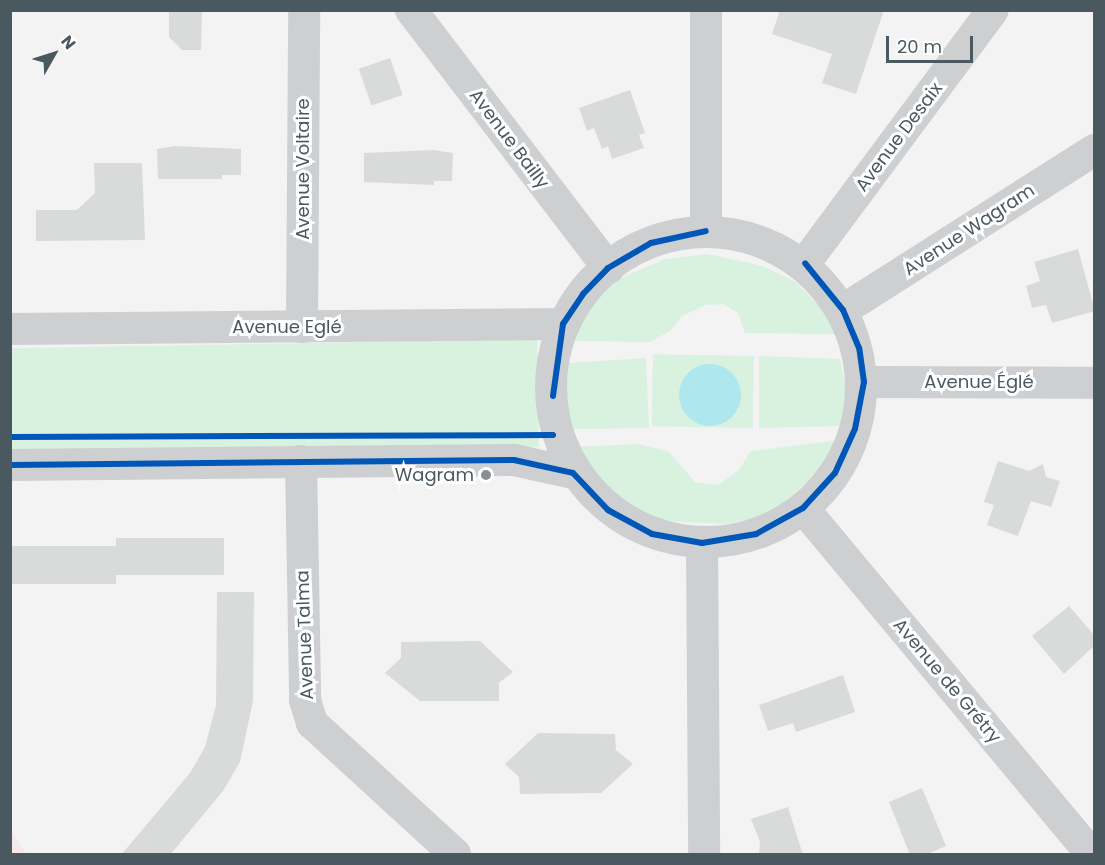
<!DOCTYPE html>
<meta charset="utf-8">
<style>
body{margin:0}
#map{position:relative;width:1105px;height:865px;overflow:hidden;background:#f3f3f3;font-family:Poppins,sans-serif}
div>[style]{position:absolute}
.medical>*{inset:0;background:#f4e8e9}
.green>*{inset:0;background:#d9f1df;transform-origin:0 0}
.water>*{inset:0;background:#aee8ee}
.round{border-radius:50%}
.building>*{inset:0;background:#d9dbdb;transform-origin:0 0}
.minor>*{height:32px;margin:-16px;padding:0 16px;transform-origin:16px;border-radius:16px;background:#cdcfd1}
.minor>.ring{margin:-16px;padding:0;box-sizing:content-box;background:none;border:32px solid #cdcfd1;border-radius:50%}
.cycleway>*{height:6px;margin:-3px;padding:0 3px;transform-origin:3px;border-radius:3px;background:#0057b8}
.dots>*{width:16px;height:16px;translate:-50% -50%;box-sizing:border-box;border:3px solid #fff;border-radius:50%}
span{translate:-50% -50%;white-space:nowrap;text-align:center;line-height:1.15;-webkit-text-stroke:6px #fff;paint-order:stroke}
.street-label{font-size:18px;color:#4a5860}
.poi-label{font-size:18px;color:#4a5860}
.right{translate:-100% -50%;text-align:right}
.frame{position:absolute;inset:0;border:12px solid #4a5860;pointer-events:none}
.north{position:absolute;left:24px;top:24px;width:60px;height:60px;-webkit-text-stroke:4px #fff;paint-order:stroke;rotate:51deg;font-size:16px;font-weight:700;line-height:24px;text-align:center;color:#4a5860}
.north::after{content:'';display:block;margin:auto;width:21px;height:27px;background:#4a5860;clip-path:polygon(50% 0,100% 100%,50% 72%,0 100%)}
.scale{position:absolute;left:886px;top:36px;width:87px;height:27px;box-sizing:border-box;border:3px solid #4a5860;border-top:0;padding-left:8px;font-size:18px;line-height:21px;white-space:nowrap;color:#4a5860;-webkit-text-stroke:4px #fff;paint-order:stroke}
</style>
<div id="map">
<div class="medical">
<div style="clip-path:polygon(10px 831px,11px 831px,26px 854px,11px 854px)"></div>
</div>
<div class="green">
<div style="clip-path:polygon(708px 254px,763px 266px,796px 282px,822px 309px,839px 334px,745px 333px,738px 313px,723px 304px,705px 305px,682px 316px,670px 331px,650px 342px,576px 341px,584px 308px,616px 280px,665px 259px)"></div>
<div style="left:537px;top:339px;width:108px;height:527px;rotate:89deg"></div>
<div style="left:754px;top:356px;width:72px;height:101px;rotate:91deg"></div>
<div style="clip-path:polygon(759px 356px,840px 359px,846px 392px,842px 426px,759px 428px)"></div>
<div style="clip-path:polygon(646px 358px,649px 428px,570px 429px,566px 394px,569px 363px)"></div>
<div style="clip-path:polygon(840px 440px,812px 478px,769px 516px,725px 524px,665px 521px,625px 503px,595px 474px,577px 447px,637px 444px,668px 451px,695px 482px,718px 485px,739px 470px,751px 451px)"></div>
</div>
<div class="water">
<div class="round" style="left:679px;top:364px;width:62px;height:62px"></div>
</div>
<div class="building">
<div style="clip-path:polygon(169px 10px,202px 10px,201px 50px,182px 50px,169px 37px)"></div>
<div style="clip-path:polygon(780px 10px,884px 10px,856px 94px,822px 83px,832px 54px,772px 34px)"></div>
<div style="left:390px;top:58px;width:39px;height:33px;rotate:71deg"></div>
<div style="clip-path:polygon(630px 90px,645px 133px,639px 135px,644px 148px,612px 159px,608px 146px,602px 149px,594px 128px,587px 131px,579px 108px)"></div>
<div style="clip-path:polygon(175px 146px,241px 149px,241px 175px,222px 175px,222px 179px,158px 179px,157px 149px)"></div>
<div style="clip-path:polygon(433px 150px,453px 153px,452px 181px,434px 181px,434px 185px,364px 182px,364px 153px)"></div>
<div style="clip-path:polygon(94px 163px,142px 163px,145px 240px,36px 241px,36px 210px,77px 210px,95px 193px)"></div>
<div style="clip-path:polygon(1078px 249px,1095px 311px,1052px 323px,1046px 305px,1032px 308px,1026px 286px,1040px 281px,1034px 262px)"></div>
<div style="clip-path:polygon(998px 461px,1029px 471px,1043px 464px,1046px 477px,1060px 481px,1051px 507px,1031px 501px,1018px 536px,987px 525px,994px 505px,984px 502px)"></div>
<div style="clip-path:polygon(116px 538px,224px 538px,224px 575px,116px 575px,116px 584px,10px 584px,10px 546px,116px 546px)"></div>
<div style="clip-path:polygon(217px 592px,254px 592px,253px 701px,240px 762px,223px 791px,170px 855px,121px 855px,190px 773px,205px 747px,216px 705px)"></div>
<div style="clip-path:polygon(1069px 606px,1095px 636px,1095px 645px,1064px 674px,1032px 636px)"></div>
<div style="clip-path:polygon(480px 641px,513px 672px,499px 683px,499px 701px,420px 701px,385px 673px,401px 658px,401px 642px)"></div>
<div style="clip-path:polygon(843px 675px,855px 712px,796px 732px,793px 723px,768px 731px,759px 705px)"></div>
<div style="clip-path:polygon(538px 733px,615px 734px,616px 750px,633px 764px,601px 793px,520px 794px,519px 777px,505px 764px)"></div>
<div style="clip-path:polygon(922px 788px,946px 846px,925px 855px,910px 855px,889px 802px)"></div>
<div style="clip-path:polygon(788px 807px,803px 855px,759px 855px,760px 842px,751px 819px)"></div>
</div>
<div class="minor">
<div style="left:411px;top:10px;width:325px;rotate:52.6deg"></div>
<div style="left:706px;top:231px;width:221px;rotate:-90deg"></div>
<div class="ring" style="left:551px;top:232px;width:278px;height:278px"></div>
<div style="left:805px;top:263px;width:315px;rotate:-53.4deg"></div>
<div style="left:843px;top:310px;width:298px;rotate:-32.5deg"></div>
<div style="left:302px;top:327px;width:317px;rotate:-89.6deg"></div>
<div style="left:10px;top:329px;width:553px;rotate:-0.52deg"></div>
<div style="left:864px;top:382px;width:230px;rotate:0.2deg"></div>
<div style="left:301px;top:461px;width:239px;rotate:89deg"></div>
<div style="left:305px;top:700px;width:24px;rotate:73deg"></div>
<div style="left:312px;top:723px;width:194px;rotate:42.5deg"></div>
<div style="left:10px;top:465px;width:504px;rotate:-0.57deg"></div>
<div style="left:514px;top:460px;width:60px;rotate:12.4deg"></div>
<div style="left:803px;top:508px;width:450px;rotate:50.2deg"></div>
<div style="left:702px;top:543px;width:311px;rotate:89.6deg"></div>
</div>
<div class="cycleway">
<div style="left:553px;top:396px;width:73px;rotate:-82.1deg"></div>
<div style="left:563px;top:324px;width:36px;rotate:-56deg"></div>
<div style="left:583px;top:294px;width:36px;rotate:-46deg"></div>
<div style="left:608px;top:268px;width:50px;rotate:-30.2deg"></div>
<div style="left:651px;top:243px;width:56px;rotate:-12.3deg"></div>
<div style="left:10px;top:437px;width:543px;rotate:-0.21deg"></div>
<div style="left:10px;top:465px;width:504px;rotate:-0.57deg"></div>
<div style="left:514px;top:460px;width:60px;rotate:12.4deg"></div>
<div style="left:573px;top:473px;width:51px;rotate:46.6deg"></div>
<div style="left:608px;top:510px;width:50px;rotate:28.6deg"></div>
<div style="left:652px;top:534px;width:51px;rotate:10.2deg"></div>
<div style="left:702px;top:543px;width:55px;rotate:-9.5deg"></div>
<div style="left:756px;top:534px;width:54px;rotate:-29deg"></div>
<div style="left:803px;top:508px;width:47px;rotate:-47.6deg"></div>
<div style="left:835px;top:473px;width:48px;rotate:-65.6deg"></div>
<div style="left:855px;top:429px;width:48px;rotate:-79.2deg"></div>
<div style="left:864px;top:382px;width:34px;rotate:-98deg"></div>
<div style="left:859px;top:348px;width:41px;rotate:-112.8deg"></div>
<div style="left:843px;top:310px;width:60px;rotate:-129deg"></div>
</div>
<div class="dots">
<div style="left:486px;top:475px;background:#858e93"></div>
</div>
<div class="street-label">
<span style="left:899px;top:137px;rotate:-53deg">Avenue Desaix</span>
<span style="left:509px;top:139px;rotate:53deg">Avenue Bailly</span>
<span style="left:303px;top:169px;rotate:-90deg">Avenue Voltaire</span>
<span style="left:969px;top:230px;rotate:-33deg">Avenue Wagram</span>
<span style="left:287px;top:327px">Avenue Eglé</span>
<span style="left:979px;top:382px">Avenue Églé</span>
<span style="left:305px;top:635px;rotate:-92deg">Avenue Talma</span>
<span style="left:947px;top:681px;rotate:50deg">Avenue de Grétry</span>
</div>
<div class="poi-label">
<span class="right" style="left:474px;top:475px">Wagram</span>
</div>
<div class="frame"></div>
<div class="north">N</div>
<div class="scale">20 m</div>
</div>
